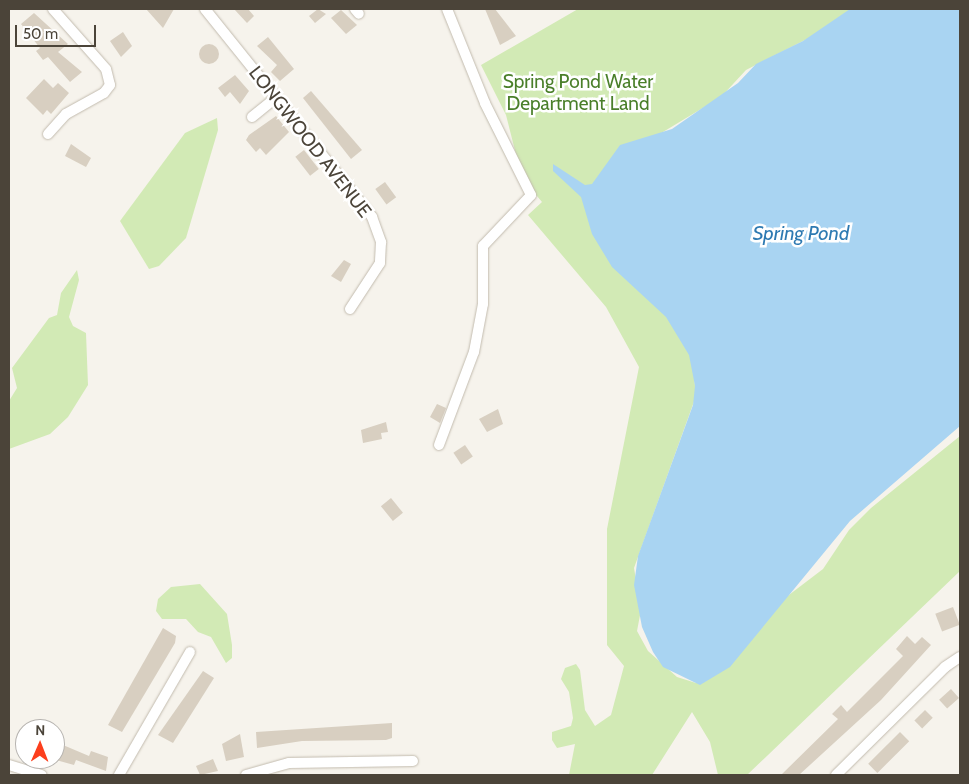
<!DOCTYPE html>
<style>
body{margin:0}
#map{position:relative;width:969px;height:784px;overflow:hidden;background:#f6f3ec;font-family:Cabin,sans-serif}
div>[style]{position:absolute}
.green>*{inset:0;background:#d2eab5}
.water>*{inset:0;background:#a9d4f2}
.building>*{inset:0;background:#d8cfc1;transform-origin:0 0}
.round{border-radius:50%}
.roads{filter:drop-shadow(0 0 1px #c2bbae) drop-shadow(0 0 1px #c2bbae)}
.street>*{height:10px;margin:-5px;padding:0 5px;transform-origin:5px;border-radius:5px;background:#fff}
span{translate:-50% -50%;white-space:nowrap;text-align:center;line-height:1.15;-webkit-text-stroke:5px #fff;paint-order:stroke}
.park-label{font-size:19px;color:#4a7f2a}
.street-label{font-size:19px;color:#4b4439}
.water-label{font-size:20px;color:#2e7ab2;font-style:italic}
.frame{position:absolute;inset:0;border:10px solid #4b4439;pointer-events:none}
.north{position:absolute;left:15px;top:719px;width:50px;height:50px;box-sizing:border-box;background:#fff;border:1px solid #b7b4b0;border-radius:50%;rotate:1deg;font-size:14px;font-weight:700;line-height:20px;text-align:center;color:#4b4439}
.north::after{content:'';display:block;margin:auto;width:18px;height:22px;background:#fc3f1d;clip-path:polygon(50% 0,100% 100%,50% 72%,0 100%)}
.scale{position:absolute;left:15px;top:25px;width:81px;height:22px;box-sizing:border-box;border:2px solid #4b4439;border-top:0;padding-left:6px;font-size:15px;line-height:18px;white-space:nowrap;color:#4b4439;-webkit-text-stroke:4px #fff;paint-order:stroke}
</style>
<div id="map">
<div class="green">
<div style="clip-path:polygon(578px 9px,851px 9px,809px 38px,746px 70px,721px 97px,653px 138px,689px 327px,696px 396px,634px 568px,641px 610px,637px 631px,648px 651px,677px 677px,696px 683px,706px 681px,781px 601px,823px 569px,849px 530px,871px 508px,960px 436px,960px 571px,747px 775px,718px 775px,710px 742px,692px 712px,652px 775px,569px 775px,575px 744px,557px 748px,552px 740px,552px 732px,571px 726px,573px 718px,569px 692px,561px 679px,565px 668px,576px 664px,580px 670px,585px 710px,595px 726px,611px 715px,624px 666px,607px 645px,607px 529px,639px 367px,606px 307px,528px 215px,542px 202px,522px 178px,506px 115px,481px 65px)"></div>
<div style="clip-path:polygon(217px 118px,218px 130px,186px 238px,159px 266px,149px 269px,120px 221px,185px 133px)"></div>
<div style="clip-path:polygon(77px 270px,79px 280px,69px 317px,73px 326px,86px 333px,88px 385px,68px 417px,50px 434px,9px 449px,9px 401px,17px 388px,12px 368px,49px 318px,57px 315px,61px 293px)"></div>
<div style="clip-path:polygon(200px 584px,227px 614px,232px 645px,232px 658px,226px 663px,211px 637px,198px 632px,186px 619px,162px 619px,156px 611px,158px 599px,171px 587px)"></div>
</div>
<div class="water">
<div style="clip-path:polygon(850px 9px,960px 9px,960px 426px,850px 521px,730px 667px,700px 685px,663px 667px,653px 652px,642px 627px,634px 585px,638px 556px,693px 405px,695px 386px,689px 355px,666px 317px,612px 267px,592px 234px,581px 197px,553px 171px,553px 164px,585px 185px,592px 184px,620px 145px,672px 129px,738px 83px,756px 64px,803px 41px)"></div>
</div>
<div class="building">
<div style="clip-path:polygon(146px 9px,174px 9px,163px 28px)"></div>
<div style="clip-path:polygon(234px 9px,248px 9px,254px 16px,247px 23px)"></div>
<div style="clip-path:polygon(318px 9px,326px 14px,315px 23px,309px 16px)"></div>
<div style="clip-path:polygon(485px 9px,495px 9px,516px 36px,500px 45px)"></div>
<div style="clip-path:polygon(341px 10px,357px 25px,346px 34px,331px 18px)"></div>
<div style="clip-path:polygon(34px 13px,68px 44px,58px 52px,82px 72px,70px 82px,48px 57px,43px 60px,36px 51px,40px 48px,21px 24px)"></div>
<div style="clip-path:polygon(123px 32px,132px 46px,121px 57px,110px 41px)"></div>
<div style="clip-path:polygon(268px 37px,294px 69px,280px 81px,271px 72px,277px 65px,257px 46px)"></div>
<div class="round" style="left:199px;top:44px;width:20px;height:20px"></div>
<div style="clip-path:polygon(235px 75px,249px 91px,240px 104px,230px 92px,225px 97px,218px 88px)"></div>
<div style="clip-path:polygon(44px 79px,53px 88px,58px 83px,69px 93px,51px 114px,47px 110px,43px 115px,26px 98px)"></div>
<div style="clip-path:polygon(311px 91px,362px 150px,351px 159px,303px 98px)"></div>
<div style="clip-path:polygon(276px 116px,289px 132px,266px 155px,260px 148px,256px 152px,246px 140px,249px 135px)"></div>
<div style="clip-path:polygon(71px 144px,91px 158px,86px 167px,65px 156px)"></div>
<div style="left:304px;top:150px;width:24px;height:11px;rotate:52deg"></div>
<div style="left:385px;top:182px;width:19px;height:12px;rotate:54deg"></div>
<div style="clip-path:polygon(344px 260px,351px 264px,341px 282px,331px 276px)"></div>
<div style="clip-path:polygon(437px 404px,446px 408px,440px 423px,430px 417px)"></div>
<div style="clip-path:polygon(498px 409px,503px 424px,487px 432px,479px 419px)"></div>
<div style="clip-path:polygon(386px 422px,388px 432px,381px 433px,382px 439px,363px 443px,361px 430px)"></div>
<div style="left:465px;top:445px;width:14px;height:14px;rotate:56deg"></div>
<div style="left:391px;top:498px;width:19px;height:13px;rotate:51deg"></div>
<div style="left:953px;top:607px;width:19px;height:19px;rotate:69deg"></div>
<div style="clip-path:polygon(163px 628px,176px 636px,175px 643px,122px 732px,108px 725px)"></div>
<div style="clip-path:polygon(907px 636px,915px 644px,922px 637px,931px 645px,881px 700px,799px 775px,781px 775px,838px 719px,832px 714px,841px 705px,847px 712px,903px 656px,896px 649px)"></div>
<div style="clip-path:polygon(203px 671px,214px 678px,173px 743px,158px 735px)"></div>
<div style="left:951px;top:689px;width:12px;height:16px;rotate:48deg"></div>
<div style="left:925px;top:710px;width:11px;height:15px;rotate:45deg"></div>
<div style="clip-path:polygon(392px 723px,392px 738px,386px 740px,302px 741px,257px 748px,256px 732px)"></div>
<div style="left:900px;top:732px;width:13px;height:45px;rotate:45deg"></div>
<div style="clip-path:polygon(240px 734px,244px 757px,226px 761px,222px 744px)"></div>
<div style="clip-path:polygon(63px 745px,89px 756px,91px 751px,108px 757px,106px 771px,76px 760px,74px 765px,56px 760px)"></div>
<div style="clip-path:polygon(213px 759px,218px 771px,200px 775px,196px 766px)"></div>
</div>
<div class="roads">
<div class="street">
<div style="left:205px;top:9px;width:267px;rotate:51.2deg"></div>
<div style="left:372px;top:217px;width:27px;rotate:70deg"></div>
<div style="left:381px;top:242px;width:21px;rotate:93deg"></div>
<div style="left:380px;top:263px;width:55px;rotate:123.1deg"></div>
<div style="left:355px;top:9px;width:6px;rotate:51deg"></div>
<div style="left:252px;top:117px;width:32px;rotate:-39deg"></div>
<div style="left:48px;top:134px;width:27px;rotate:-48deg"></div>
<div style="left:66px;top:114px;width:43px;rotate:-28.9deg"></div>
<div style="left:104px;top:93px;width:10px;rotate:-53deg"></div>
<div style="left:110px;top:85px;width:16px;rotate:-104deg"></div>
<div style="left:106px;top:69px;width:80px;rotate:-131.5deg"></div>
<div style="left:439px;top:445px;width:99px;rotate:-69.4deg"></div>
<div style="left:474px;top:352px;width:49px;rotate:-79.4deg"></div>
<div style="left:483px;top:304px;width:58px;rotate:-90deg"></div>
<div style="left:483px;top:246px;width:70px;rotate:-46.7deg"></div>
<div style="left:531px;top:195px;width:103px;rotate:-116.6deg"></div>
<div style="left:485px;top:103px;width:101px;rotate:-112deg"></div>
<div style="left:9px;top:765px;width:34px;rotate:17deg"></div>
<div style="left:119px;top:775px;width:142px;rotate:-60deg"></div>
<div style="left:246px;top:775px;width:45px;rotate:-15.6deg"></div>
<div style="left:289px;top:763px;width:124px;rotate:-0.9deg"></div>
<div style="left:836px;top:775px;width:153px;rotate:-44.7deg"></div>
<div style="left:945px;top:667px;width:18px;rotate:-34deg"></div>
</div>
</div>
<div class="park-label">
<span style="left:578px;top:93px">Spring Pond Water<br>Department Land</span>
</div>
<div class="street-label">
<span style="left:310px;top:142px;rotate:52deg">LONGWOOD AVENUE</span>
</div>
<div class="water-label">
<span style="left:801px;top:233px">Spring Pond</span>
</div>
<div class="frame"></div>
<div class="north">N</div>
<div class="scale">50 m</div>
</div>
